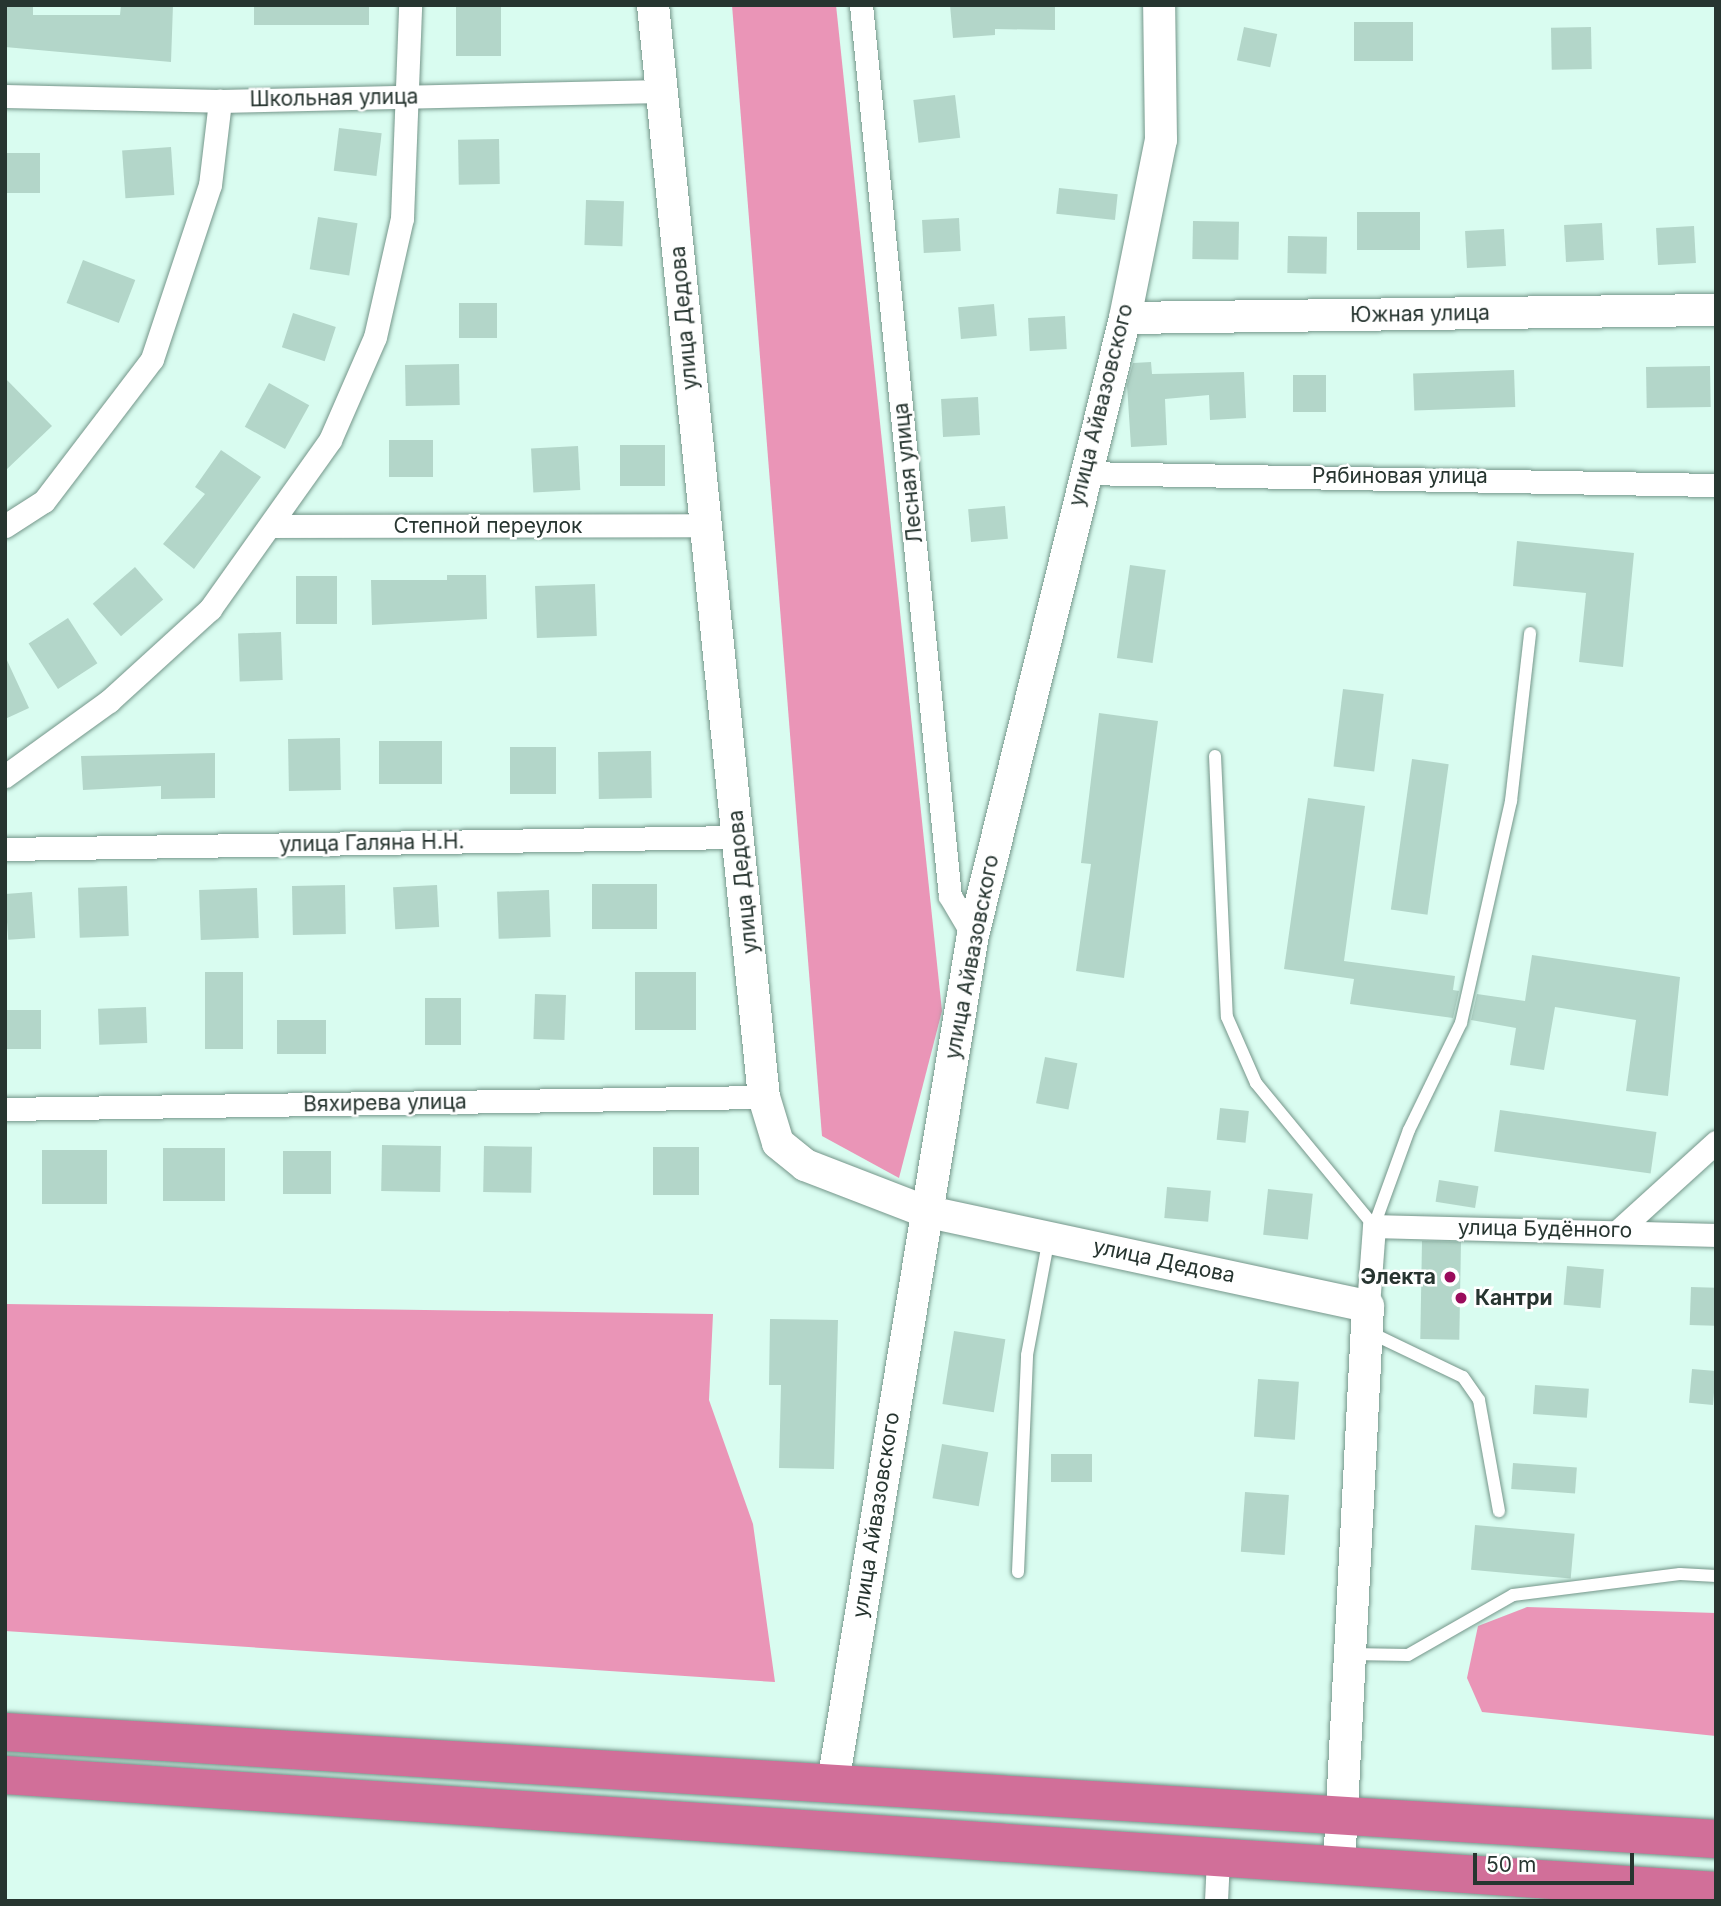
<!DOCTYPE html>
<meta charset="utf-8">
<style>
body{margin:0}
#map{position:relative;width:1721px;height:1906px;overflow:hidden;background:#d9fcf0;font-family:Inter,sans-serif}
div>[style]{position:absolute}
.forest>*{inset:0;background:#ea95b7}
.building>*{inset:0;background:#b3d6c9;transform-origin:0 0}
.roads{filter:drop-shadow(0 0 2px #75968a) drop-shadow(0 0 2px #75968a)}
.lane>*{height:12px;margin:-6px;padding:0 6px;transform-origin:6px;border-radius:6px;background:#fff}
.street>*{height:23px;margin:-11.5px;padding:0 11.5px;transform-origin:11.5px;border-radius:11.5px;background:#fff}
.secondary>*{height:32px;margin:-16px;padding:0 16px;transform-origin:16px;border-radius:16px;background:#fff}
.highway>*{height:38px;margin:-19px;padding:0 19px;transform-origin:19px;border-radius:19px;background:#d16f99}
.dots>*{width:19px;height:19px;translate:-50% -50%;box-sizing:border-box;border:4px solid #fff;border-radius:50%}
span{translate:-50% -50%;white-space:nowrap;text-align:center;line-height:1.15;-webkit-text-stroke:5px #fff;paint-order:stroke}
.street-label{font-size:21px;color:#273530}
.poi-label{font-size:21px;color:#273530;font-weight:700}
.right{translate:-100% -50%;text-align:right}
.left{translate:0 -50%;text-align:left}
.frame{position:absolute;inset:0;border:7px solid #273530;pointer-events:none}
.scale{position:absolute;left:1473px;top:1853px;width:161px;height:32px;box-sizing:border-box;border:4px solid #273530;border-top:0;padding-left:9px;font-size:21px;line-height:24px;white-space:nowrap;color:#273530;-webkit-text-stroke:5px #fff;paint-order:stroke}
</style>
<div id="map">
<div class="forest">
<div style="clip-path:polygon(732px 5px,836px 5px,942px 1011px,899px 1178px,822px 1136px)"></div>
<div style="clip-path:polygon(5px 1304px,713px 1314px,709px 1400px,753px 1524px,775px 1682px,5px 1631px)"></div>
<div style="clip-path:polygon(1527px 1607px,1716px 1613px,1716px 1736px,1482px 1712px,1467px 1678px,1478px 1626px)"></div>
</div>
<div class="building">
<div style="clip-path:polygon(5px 5px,33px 5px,33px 15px,120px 15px,121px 5px,173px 5px,171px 62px,5px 47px)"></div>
<div style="left:254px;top:5px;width:115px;height:20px"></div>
<div style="left:456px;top:5px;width:45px;height:51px"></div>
<div style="clip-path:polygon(950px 5px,1055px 5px,1055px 30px,995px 29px,995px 35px,953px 38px)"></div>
<div style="left:1354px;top:22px;width:59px;height:39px"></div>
<div style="left:1244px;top:27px;width:34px;height:34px;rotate:12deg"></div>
<div style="left:1591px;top:27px;width:42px;height:40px;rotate:89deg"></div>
<div style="left:955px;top:95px;width:43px;height:42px;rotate:83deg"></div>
<div style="left:339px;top:128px;width:43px;height:43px;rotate:7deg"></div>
<div style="left:499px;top:139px;width:45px;height:41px;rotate:89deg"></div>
<div style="left:171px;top:147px;width:48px;height:49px;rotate:86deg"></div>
<div style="left:5px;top:153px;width:35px;height:40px"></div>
<div style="left:1059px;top:188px;width:59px;height:26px;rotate:6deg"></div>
<div style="left:586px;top:200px;width:38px;height:45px;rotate:2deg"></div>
<div style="left:1357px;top:212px;width:63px;height:38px"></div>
<div style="left:318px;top:217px;width:40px;height:53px;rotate:9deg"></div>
<div style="left:959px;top:218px;width:33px;height:37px;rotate:87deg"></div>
<div style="left:1193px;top:221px;width:46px;height:38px;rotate:1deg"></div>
<div style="left:1602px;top:223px;width:37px;height:38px;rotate:87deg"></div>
<div style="left:1694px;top:226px;width:37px;height:38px;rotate:87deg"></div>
<div style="left:1504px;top:229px;width:37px;height:39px;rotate:87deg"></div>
<div style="left:1288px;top:236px;width:39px;height:37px;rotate:1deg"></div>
<div style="left:83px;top:260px;width:56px;height:46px;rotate:21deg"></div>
<div style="left:497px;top:303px;width:35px;height:38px;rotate:90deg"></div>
<div style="left:994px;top:304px;width:32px;height:36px;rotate:85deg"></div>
<div style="left:293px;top:313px;width:45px;height:36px;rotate:18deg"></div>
<div style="left:1065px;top:316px;width:33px;height:37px;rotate:87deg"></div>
<div style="clip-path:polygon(1151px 362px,1152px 374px,1244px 372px,1246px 418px,1210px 420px,1209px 395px,1165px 399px,1167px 445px,1131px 447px,1127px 385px,1133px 363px)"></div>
<div style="left:459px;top:364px;width:41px;height:54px;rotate:89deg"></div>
<div style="left:1710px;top:366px;width:41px;height:64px;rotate:89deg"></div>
<div style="left:1514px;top:370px;width:37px;height:101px;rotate:88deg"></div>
<div style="left:1293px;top:375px;width:33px;height:37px"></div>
<div style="clip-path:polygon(5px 378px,52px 426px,5px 471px)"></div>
<div style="left:269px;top:383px;width:46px;height:50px;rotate:29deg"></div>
<div style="left:978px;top:397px;width:38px;height:37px;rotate:87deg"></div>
<div style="left:389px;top:440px;width:44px;height:37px"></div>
<div style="left:620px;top:445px;width:45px;height:41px"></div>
<div style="left:578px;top:446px;width:44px;height:47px;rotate:87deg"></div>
<div style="clip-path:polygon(221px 450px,261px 477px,194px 569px,163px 544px,205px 494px,195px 487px)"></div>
<div style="left:1005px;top:506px;width:33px;height:37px;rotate:85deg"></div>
<div style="clip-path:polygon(1517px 541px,1634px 553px,1623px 667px,1579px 662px,1586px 593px,1513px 586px)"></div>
<div style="left:1130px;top:565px;width:36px;height:94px;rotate:8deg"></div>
<div style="left:135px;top:567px;width:43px;height:56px;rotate:49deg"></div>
<div style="clip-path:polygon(447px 575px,486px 575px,487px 619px,372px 625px,371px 580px,447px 580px)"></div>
<div style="left:296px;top:576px;width:41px;height:48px"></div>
<div style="left:595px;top:584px;width:52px;height:60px;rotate:88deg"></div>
<div style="left:68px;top:618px;width:54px;height:47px;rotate:57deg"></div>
<div style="left:281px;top:632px;width:48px;height:43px;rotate:88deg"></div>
<div style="clip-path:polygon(5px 656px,29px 708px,5px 719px)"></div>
<div style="left:1343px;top:689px;width:41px;height:78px;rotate:7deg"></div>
<div style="clip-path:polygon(1099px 713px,1158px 721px,1124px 978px,1076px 971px,1091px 864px,1081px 863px)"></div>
<div style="left:340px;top:738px;width:52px;height:52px;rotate:89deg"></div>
<div style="left:442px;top:741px;width:43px;height:63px;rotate:90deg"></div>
<div style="left:510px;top:747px;width:46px;height:47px"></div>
<div style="left:651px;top:751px;width:47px;height:53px;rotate:89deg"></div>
<div style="clip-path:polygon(215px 753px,215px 798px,161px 799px,161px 786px,83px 790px,81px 756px)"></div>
<div style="left:1412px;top:759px;width:37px;height:152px;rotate:8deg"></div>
<div style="clip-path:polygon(1308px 798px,1365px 806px,1344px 961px,1455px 976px,1453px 990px,1459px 991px,1453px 1018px,1350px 1004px,1354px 979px,1284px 969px)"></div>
<div style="left:657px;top:884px;width:45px;height:65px;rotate:90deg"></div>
<div style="left:345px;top:885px;width:49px;height:53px;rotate:89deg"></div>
<div style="left:437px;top:885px;width:42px;height:44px;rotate:87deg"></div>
<div style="left:127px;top:886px;width:50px;height:49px;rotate:88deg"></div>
<div style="left:257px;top:888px;width:50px;height:58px;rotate:88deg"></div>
<div style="left:549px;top:890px;width:47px;height:52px;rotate:88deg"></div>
<div style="left:32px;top:892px;width:46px;height:27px;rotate:86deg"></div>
<div style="clip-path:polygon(1532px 955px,1680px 977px,1668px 1096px,1626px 1091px,1636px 1020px,1555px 1007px,1544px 1070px,1510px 1065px,1516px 1028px,1471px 1020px,1477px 994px,1525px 1001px)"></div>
<div style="left:205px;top:972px;width:38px;height:77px"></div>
<div style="left:696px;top:972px;width:58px;height:61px;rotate:90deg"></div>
<div style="left:535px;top:994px;width:31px;height:45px;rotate:2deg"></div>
<div style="left:425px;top:998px;width:36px;height:47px"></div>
<div style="left:146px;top:1007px;width:36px;height:48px;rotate:88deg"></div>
<div style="left:5px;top:1010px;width:36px;height:39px"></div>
<div style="left:326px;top:1020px;width:34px;height:49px;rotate:90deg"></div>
<div style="left:1045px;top:1057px;width:33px;height:47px;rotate:11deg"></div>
<div style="left:1220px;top:1108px;width:29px;height:32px;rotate:6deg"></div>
<div style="left:1500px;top:1110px;width:158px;height:42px;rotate:8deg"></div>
<div style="left:382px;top:1145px;width:59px;height:46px;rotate:1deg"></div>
<div style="left:484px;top:1146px;width:48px;height:46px;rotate:1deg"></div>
<div style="left:699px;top:1147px;width:48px;height:46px;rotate:90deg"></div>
<div style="left:225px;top:1148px;width:53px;height:62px;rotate:90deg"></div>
<div style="left:107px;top:1150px;width:54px;height:65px;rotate:90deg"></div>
<div style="left:283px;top:1151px;width:48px;height:43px"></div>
<div style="left:1439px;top:1180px;width:40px;height:22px;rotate:9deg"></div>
<div style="left:1167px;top:1187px;width:44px;height:31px;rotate:5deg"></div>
<div style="left:1268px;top:1189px;width:45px;height:46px;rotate:6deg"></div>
<div style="left:1422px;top:1241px;width:39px;height:98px;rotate:1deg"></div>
<div style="left:1567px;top:1266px;width:37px;height:39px;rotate:5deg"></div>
<div style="left:1691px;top:1287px;width:25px;height:38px;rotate:2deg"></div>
<div style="clip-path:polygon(770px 1319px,838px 1320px,834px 1469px,779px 1468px,781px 1385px,769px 1385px)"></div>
<div style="left:954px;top:1331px;width:52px;height:74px;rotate:9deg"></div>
<div style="left:1692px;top:1369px;width:24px;height:34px;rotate:5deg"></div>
<div style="left:1258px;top:1379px;width:41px;height:58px;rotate:4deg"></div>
<div style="left:1535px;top:1385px;width:54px;height:29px;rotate:4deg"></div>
<div style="left:942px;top:1444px;width:47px;height:55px;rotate:10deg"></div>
<div style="left:1092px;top:1454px;width:28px;height:41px;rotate:90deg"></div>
<div style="left:1513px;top:1463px;width:64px;height:26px;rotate:4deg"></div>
<div style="left:1245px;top:1492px;width:44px;height:60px;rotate:4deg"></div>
<div style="left:1475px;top:1525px;width:100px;height:45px;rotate:5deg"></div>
</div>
<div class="roads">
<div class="lane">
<div style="left:1215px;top:756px;width:261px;rotate:87.4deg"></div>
<div style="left:1227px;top:1017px;width:72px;rotate:66.3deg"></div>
<div style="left:1256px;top:1083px;width:185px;rotate:50.5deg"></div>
<div style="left:1374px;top:1226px;width:102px;rotate:-70deg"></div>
<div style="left:1409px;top:1130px;width:119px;rotate:-64.1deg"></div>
<div style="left:1461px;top:1023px;width:228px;rotate:-77.3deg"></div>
<div style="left:1511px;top:801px;width:169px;rotate:-83.5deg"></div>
<div style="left:1367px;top:1331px;width:106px;rotate:25.6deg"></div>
<div style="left:1463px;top:1377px;width:28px;rotate:55deg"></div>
<div style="left:1479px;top:1400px;width:113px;rotate:79.8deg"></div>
<div style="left:1018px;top:1572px;width:217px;rotate:-87.6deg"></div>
<div style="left:1027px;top:1355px;width:119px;rotate:-79.4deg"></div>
<div style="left:1351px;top:1654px;width:57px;rotate:1deg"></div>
<div style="left:1408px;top:1655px;width:121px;rotate:-29.7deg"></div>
<div style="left:1513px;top:1595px;width:168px;rotate:-7.2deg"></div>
<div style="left:1680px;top:1574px;width:36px;rotate:3deg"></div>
</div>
<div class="street">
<div style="left:861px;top:5px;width:895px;rotate:84.3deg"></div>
<div style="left:950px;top:896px;width:45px;rotate:59.5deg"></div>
<div style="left:5px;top:96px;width:215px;rotate:1.3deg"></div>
<div style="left:220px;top:101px;width:442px;rotate:-1.3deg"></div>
<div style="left:1083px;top:473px;width:633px;rotate:1.09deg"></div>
<div style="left:5px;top:526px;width:46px;rotate:-32.7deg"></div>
<div style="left:44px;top:501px;width:178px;rotate:-52.7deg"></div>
<div style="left:152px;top:359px;width:183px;rotate:-71.6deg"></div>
<div style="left:210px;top:185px;width:85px;rotate:-83.2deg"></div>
<div style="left:272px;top:526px;width:431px;rotate:-0.1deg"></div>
<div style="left:5px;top:776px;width:128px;rotate:-35.8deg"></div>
<div style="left:109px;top:701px;width:137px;rotate:-42.3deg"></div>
<div style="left:210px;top:609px;width:207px;rotate:-54.6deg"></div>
<div style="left:330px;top:440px;width:112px;rotate:-66.4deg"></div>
<div style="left:375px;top:337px;width:122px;rotate:-77.2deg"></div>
<div style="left:402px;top:218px;width:213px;rotate:-87.8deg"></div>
<div style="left:5px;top:849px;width:734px;rotate:-0.94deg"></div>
<div style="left:5px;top:1109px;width:759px;rotate:-0.91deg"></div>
<div style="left:1619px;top:1230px;width:131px;rotate:-42.2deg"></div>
<div style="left:1368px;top:1306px;width:80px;rotate:-85.7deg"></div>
<div style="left:1374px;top:1226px;width:342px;rotate:1.5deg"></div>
<div style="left:1216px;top:1901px;width:42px;rotate:-87.3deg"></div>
</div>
<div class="secondary">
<div style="left:653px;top:5px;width:1098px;rotate:84.2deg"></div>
<div style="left:764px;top:1097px;width:48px;rotate:73.1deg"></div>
<div style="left:778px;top:1143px;width:35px;rotate:39deg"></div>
<div style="left:805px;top:1165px;width:128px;rotate:21.1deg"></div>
<div style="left:924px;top:1211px;width:454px;rotate:12.1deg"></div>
<div style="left:1368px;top:1306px;width:562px;rotate:92.96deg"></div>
<div style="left:1125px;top:318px;width:591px;rotate:-0.78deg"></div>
<div style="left:833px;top:1783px;width:859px;rotate:-80.63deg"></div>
<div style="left:973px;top:935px;width:635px;rotate:-76.16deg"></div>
<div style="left:1125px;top:318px;width:182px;rotate:-78.6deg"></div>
<div style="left:1161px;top:140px;width:135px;rotate:-90.8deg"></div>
</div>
<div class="highway">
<div style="left:5px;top:1732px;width:1714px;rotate:3.58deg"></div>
<div style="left:5px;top:1775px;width:1715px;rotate:3.88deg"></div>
</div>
</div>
<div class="dots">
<div style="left:1450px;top:1277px;background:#9a0c5c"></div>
<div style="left:1461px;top:1298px;background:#9a0c5c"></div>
</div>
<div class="street-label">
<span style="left:334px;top:98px;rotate:-1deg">Школьная улица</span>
<span style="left:1420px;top:314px;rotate:-1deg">Южная улица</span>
<span style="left:684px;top:318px;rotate:-95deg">улица Дедова</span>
<span style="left:1101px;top:405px;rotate:-76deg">улица Айвазовского</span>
<span style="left:908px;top:473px;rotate:-96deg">Лесная улица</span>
<span style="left:1400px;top:476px">Рябиновая улица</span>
<span style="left:488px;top:526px">Степной переулок</span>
<span style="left:372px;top:843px;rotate:-1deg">улица Галяна Н.Н.</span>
<span style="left:743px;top:882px;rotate:-96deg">улица Дедова</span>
<span style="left:972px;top:957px;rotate:-79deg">улица Айвазовского</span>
<span style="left:385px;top:1103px;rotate:-1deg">Вяхирева улица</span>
<span style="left:1545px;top:1229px;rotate:1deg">улица Будённого</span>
<span style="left:1164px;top:1261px;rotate:12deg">улица Дедова</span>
<span style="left:876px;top:1515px;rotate:-81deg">улица Айвазовского</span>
</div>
<div class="poi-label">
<span class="right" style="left:1436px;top:1277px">Электа</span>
<span class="left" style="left:1475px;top:1298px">Кантри</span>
</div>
<div class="frame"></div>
<div class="scale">50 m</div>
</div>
